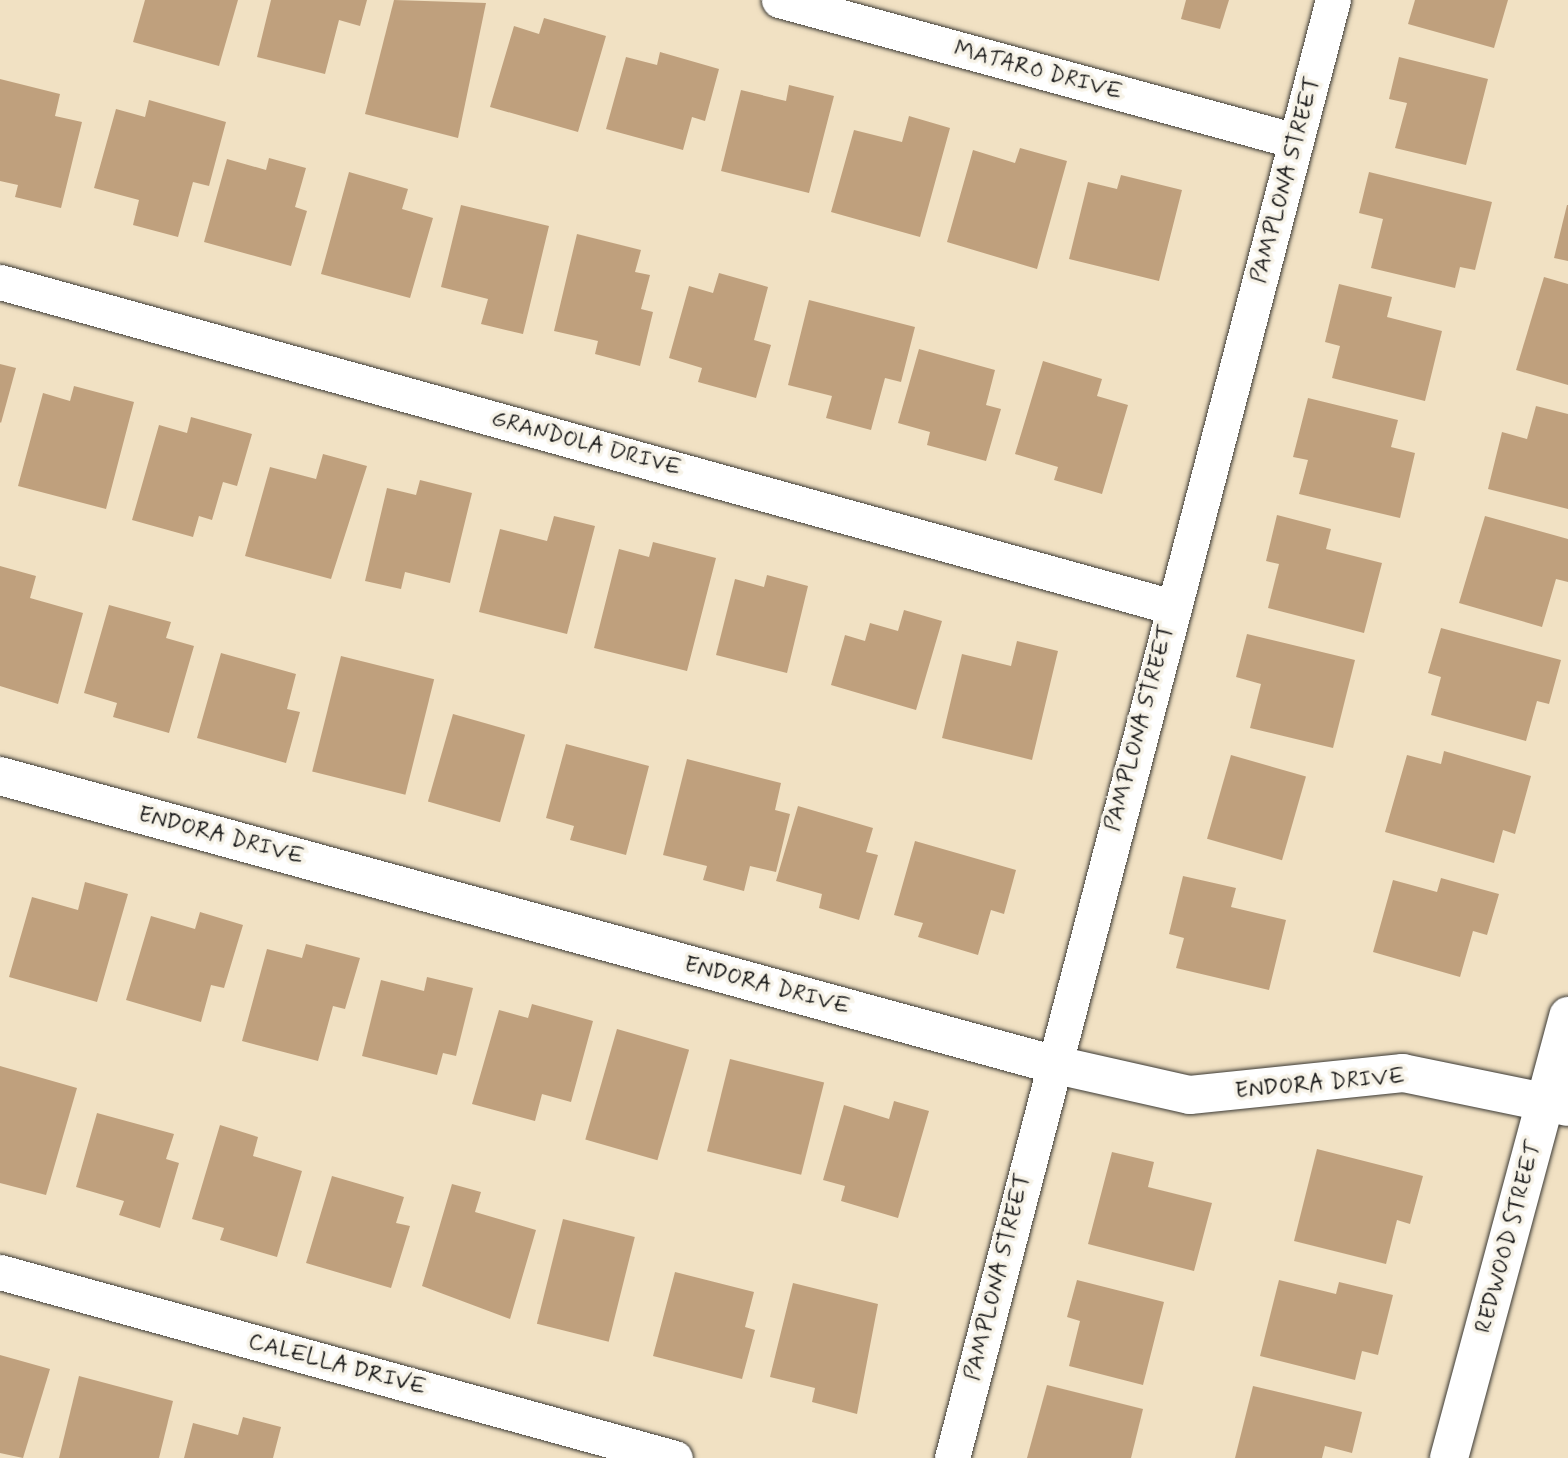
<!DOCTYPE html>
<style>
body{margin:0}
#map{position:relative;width:1568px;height:1458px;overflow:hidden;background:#f1e1c3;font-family:Mynerve,sans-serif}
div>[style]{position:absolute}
.building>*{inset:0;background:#bfa07d;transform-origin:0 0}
.roads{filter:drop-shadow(0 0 2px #3c3a35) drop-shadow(0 0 2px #3c3a35)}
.minor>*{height:35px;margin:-17.5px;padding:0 17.5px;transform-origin:17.5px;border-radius:17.5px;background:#fff}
.tertiary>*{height:38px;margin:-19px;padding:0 19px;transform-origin:19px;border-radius:19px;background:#fff}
span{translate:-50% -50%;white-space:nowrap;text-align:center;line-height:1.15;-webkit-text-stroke:7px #f7f3e8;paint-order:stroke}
.street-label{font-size:23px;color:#1c1c1c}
</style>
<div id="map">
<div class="building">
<div style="clip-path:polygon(145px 0,238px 0,219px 66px,133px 42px)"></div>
<div style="clip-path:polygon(271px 0,367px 0,360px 26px,339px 20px,325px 74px,257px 57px)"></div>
<div style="clip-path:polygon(394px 0,486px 3px,458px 138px,365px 114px)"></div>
<div style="clip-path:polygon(1186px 0,1229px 0,1220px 29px,1181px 19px)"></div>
<div style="clip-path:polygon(1415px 0,1508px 0,1494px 48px,1408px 24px)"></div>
<div style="clip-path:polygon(544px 18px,606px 36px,578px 132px,490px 107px,514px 26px,539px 34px)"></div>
<div style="clip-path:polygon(660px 52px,719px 69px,705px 121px,692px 117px,683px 150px,606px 129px,626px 57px,657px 65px)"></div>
<div style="clip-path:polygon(1399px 57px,1488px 79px,1466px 165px,1395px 148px,1407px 103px,1389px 99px)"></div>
<div style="clip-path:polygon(0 79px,60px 94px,55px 116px,82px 122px,61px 208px,15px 197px,18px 185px,0 181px)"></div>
<div style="clip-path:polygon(789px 85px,834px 96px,809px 193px,721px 171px,741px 90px,786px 101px)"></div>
<div style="clip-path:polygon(149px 100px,226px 122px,209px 186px,193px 182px,178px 237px,133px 225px,139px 200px,94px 188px,116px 109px,145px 117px)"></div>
<div style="clip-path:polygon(909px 116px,950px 128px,920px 237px,831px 212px,854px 130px,902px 142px)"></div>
<div style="clip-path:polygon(1020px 148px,1067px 161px,1037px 269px,947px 242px,973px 150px,1015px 163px)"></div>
<div style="clip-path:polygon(269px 158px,306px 168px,295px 207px,307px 211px,291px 266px,204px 242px,227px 159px,266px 170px)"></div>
<div style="clip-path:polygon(349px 172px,408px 189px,402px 209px,433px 218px,410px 298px,321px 274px)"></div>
<div style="clip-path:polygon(1369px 172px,1492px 202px,1475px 270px,1460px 267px,1455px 288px,1371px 268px,1383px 219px,1359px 213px)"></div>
<div style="clip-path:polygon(1121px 175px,1182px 190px,1159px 281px,1069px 259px,1088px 182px,1117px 189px)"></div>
<div style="clip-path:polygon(461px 205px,549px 226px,523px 334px,481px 324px,488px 299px,441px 287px)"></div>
<div style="clip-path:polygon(1567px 205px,1568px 205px,1568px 261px,1554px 258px)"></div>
<div style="clip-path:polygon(577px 234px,641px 250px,635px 272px,650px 275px,641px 309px,653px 312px,640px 366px,595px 354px,598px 341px,554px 331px)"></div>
<div style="clip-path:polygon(719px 273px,768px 287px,754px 340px,771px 345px,756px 398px,698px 382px,702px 368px,669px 358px,689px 286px,713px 293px)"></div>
<div style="clip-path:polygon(1544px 277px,1568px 284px,1568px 385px,1516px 370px)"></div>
<div style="clip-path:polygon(1339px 284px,1392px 297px,1387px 317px,1442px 331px,1425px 401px,1332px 378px,1340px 346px,1325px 342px)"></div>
<div style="clip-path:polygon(809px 300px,915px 327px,901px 382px,885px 378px,871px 430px,826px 418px,832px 396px,788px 385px)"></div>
<div style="clip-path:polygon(919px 349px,995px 370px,986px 405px,1001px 409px,986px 461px,927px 445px,930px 432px,898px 423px)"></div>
<div style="clip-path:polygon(1043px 361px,1102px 379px,1097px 396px,1128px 405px,1102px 494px,1054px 480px,1058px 467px,1015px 454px)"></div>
<div style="clip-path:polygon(0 364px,16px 368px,1px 423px,0 422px)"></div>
<div style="clip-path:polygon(74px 386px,134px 402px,106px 509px,18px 486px,43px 393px,70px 401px)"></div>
<div style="clip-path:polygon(1308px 398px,1398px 420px,1391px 447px,1415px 453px,1400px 518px,1299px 494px,1308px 460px,1293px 457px)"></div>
<div style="clip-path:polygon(1536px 406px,1568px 414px,1568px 509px,1488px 489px,1502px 432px,1527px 439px)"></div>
<div style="clip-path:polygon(191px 417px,252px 434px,237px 486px,223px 482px,212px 520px,199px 516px,193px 537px,132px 520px,159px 425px,187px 433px)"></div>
<div style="clip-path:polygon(323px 454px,367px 466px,331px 579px,245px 556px,270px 467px,316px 479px)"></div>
<div style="clip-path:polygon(420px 480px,472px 493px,450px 583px,405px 572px,401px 589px,365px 581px,387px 488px,416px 495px)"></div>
<div style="clip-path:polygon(1277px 515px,1331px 529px,1326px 549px,1382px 563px,1364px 633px,1268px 608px,1279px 564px,1266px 561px)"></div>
<div style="clip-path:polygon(554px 516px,595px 526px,567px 634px,479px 612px,500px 529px,547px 541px)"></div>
<div style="clip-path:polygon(1485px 516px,1568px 539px,1568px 582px,1556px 579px,1542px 627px,1459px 603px)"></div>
<div style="clip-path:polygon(653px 542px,716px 558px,687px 671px,594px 648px,619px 549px,649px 557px)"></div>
<div style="clip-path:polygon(0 566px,36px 576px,30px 598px,83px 613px,58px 704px,0 686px)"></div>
<div style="clip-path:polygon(767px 575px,808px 586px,787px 673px,716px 655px,735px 579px,764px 587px)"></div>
<div style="clip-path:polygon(109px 605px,171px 622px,166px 638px,194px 646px,169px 733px,113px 717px,117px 703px,84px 693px)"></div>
<div style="clip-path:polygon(904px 610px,942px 621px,916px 710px,831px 685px,845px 635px,865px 641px,870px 623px,898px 631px)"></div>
<div style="clip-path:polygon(1441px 628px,1561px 660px,1549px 704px,1537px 701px,1526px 741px,1431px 715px,1441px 677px,1428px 673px)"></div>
<div style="clip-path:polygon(1247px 634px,1355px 660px,1333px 748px,1250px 728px,1261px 684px,1236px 677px)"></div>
<div style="clip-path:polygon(1017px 641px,1058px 651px,1032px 760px,942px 738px,962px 654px,1011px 666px)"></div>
<div style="clip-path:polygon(221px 653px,296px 674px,287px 709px,300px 712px,286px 763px,197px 738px)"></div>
<div style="left:341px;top:656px;width:96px;height:119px;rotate:14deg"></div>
<div style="left:453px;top:714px;width:75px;height:91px;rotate:16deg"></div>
<div style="clip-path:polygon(566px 744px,649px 766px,626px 855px,570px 840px,574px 826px,546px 818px)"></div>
<div style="clip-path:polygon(1444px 751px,1531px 776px,1515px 834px,1503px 830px,1494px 863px,1385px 832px,1407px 755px,1441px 764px)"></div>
<div style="left:1231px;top:755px;width:78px;height:87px;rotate:16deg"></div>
<div style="clip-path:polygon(687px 759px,781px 783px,775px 810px,790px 814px,776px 872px,750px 866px,744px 891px,703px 880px,707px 866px,663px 855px)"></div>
<div style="clip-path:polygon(798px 806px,873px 828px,866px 852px,878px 855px,859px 920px,819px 908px,822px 894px,776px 881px)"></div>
<div style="clip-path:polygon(915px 841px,1016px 870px,1004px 914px,991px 910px,978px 955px,918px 937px,923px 923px,894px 915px)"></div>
<div style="clip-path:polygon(1183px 876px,1236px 888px,1231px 907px,1286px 920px,1269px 990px,1176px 968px,1184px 938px,1169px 934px)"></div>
<div style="clip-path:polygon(1441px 878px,1499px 894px,1487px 935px,1473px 931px,1460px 977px,1373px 952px,1393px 880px,1437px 892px)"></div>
<div style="clip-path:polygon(85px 882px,128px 894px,97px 1002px,9px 977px,32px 897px,78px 910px)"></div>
<div style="clip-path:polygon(200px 912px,243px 925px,224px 988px,211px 985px,201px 1022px,126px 1000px,151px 916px,195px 929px)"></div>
<div style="clip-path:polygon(306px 944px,360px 958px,345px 1009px,333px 1006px,318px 1061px,242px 1041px,267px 949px,302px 958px)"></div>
<div style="clip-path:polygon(427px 977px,473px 988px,456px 1056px,443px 1053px,437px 1075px,362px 1056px,381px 980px,424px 991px)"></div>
<div style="clip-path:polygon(532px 1004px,593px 1021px,571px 1102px,542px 1094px,535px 1121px,472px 1104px,499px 1010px,528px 1018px)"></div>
<div style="left:617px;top:1029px;width:75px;height:115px;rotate:16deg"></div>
<div style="left:730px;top:1059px;width:97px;height:95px;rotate:14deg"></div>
<div style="clip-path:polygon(0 1066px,77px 1088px,46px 1195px,0 1183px)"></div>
<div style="clip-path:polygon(894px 1101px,929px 1111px,898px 1218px,841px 1201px,845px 1186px,823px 1180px,844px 1105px,889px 1119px)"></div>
<div style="clip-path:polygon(97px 1113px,174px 1134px,166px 1159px,179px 1163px,160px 1228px,119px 1215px,124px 1201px,76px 1187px)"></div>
<div style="clip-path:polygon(220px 1125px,258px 1137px,253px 1156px,302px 1171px,277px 1257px,220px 1240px,224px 1228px,192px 1219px)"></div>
<div style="clip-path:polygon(1317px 1149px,1423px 1176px,1410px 1224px,1397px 1220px,1386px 1264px,1294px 1241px)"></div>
<div style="clip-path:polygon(1112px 1152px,1154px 1162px,1148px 1187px,1212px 1203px,1194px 1271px,1088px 1244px)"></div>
<div style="clip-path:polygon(332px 1176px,404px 1197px,396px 1223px,410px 1226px,391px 1288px,306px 1263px)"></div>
<div style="clip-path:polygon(452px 1184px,481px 1192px,475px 1212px,536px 1230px,510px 1319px,422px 1286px)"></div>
<div style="left:563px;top:1219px;width:74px;height:108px;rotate:14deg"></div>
<div style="clip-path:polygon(675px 1272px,754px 1292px,745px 1327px,755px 1330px,742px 1379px,653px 1356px)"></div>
<div style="clip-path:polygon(1077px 1280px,1164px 1302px,1143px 1385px,1069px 1366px,1080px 1321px,1067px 1317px)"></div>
<div style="clip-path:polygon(1279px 1280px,1336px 1294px,1339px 1282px,1393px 1295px,1378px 1355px,1362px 1351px,1355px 1380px,1260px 1356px)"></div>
<div style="clip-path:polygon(793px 1283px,878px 1304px,857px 1414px,812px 1402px,815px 1388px,770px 1377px)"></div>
<div style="clip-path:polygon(0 1355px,50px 1369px,23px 1458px,0 1453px)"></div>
<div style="clip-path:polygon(79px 1376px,173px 1401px,159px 1458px,59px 1458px)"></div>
<div style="clip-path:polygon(1047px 1385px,1143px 1409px,1131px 1458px,1027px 1458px)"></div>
<div style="clip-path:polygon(1253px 1386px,1362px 1412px,1352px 1453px,1325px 1446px,1322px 1458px,1235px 1458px)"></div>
<div style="clip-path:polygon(243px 1417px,281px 1427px,273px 1458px,184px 1458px,193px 1423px,238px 1435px)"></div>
</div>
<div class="roads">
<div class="minor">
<div style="left:779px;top:0;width:536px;rotate:15.26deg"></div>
<div style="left:0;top:282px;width:1217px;rotate:15.49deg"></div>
<div style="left:0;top:1272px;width:700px;rotate:15.41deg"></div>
<div style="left:952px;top:1458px;width:1507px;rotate:-75.36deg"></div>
</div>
<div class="tertiary">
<div style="left:0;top:776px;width:1091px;rotate:15.31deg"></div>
<div style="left:1052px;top:1064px;width:141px;rotate:12.7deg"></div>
<div style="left:1190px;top:1095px;width:214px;rotate:-5.9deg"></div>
<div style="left:1403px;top:1073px;width:168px;rotate:11.6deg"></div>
<div style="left:1449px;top:1458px;width:458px;rotate:-74.9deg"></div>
</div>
</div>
<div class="street-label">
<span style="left:1038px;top:71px;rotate:15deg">MATARO DRIVE</span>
<span style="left:1286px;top:180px;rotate:-75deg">PAMPLONA STREET</span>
<span style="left:586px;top:444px;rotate:15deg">GRANDOLA DRIVE</span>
<span style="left:1140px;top:728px;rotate:-75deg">PAMPLONA STREET</span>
<span style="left:221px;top:836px;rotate:15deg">ENDORA DRIVE</span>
<span style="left:767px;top:986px;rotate:15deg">ENDORA DRIVE</span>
<span style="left:1320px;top:1084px;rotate:-5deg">ENDORA DRIVE</span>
<span style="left:1509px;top:1237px;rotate:-75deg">REDWOOD STREET</span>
<span style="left:998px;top:1277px;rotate:-76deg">PAMPLONA STREET</span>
<span style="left:337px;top:1365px;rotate:15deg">CALELLA DRIVE</span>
</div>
</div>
